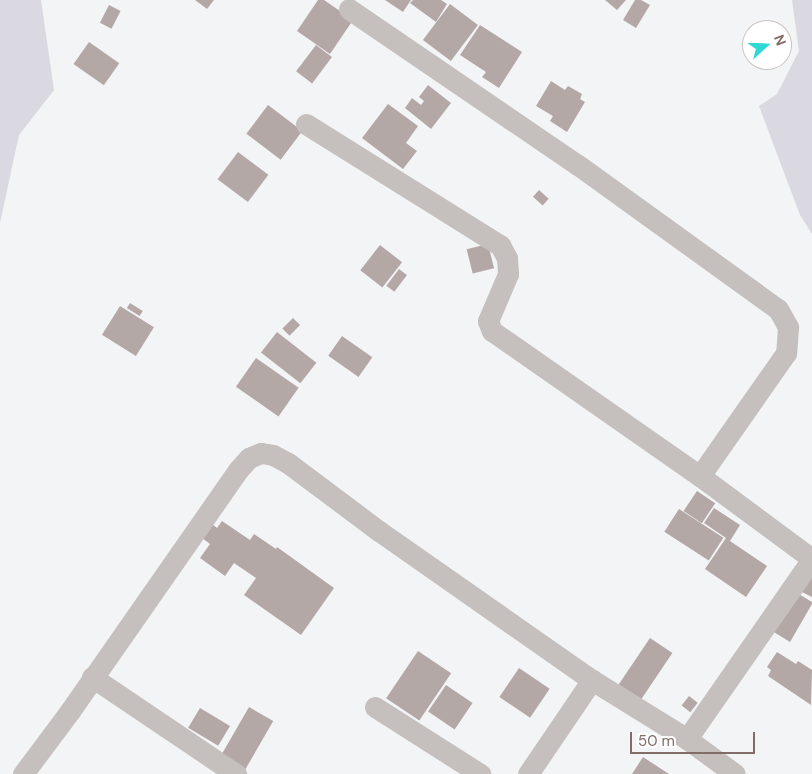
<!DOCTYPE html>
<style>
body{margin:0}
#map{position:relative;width:812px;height:774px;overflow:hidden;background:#f3f4f6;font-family:"DM Sans",sans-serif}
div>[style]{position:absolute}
.green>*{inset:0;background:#dad8e0}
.building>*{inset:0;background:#b4a8a7;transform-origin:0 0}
.minor>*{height:21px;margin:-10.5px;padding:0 10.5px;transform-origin:10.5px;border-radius:10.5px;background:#c5bfbd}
span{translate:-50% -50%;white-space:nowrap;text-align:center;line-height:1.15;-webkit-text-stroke:5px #fff;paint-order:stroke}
.north{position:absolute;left:742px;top:20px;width:50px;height:50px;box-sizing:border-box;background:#fff;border:1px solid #cdc4c2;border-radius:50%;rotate:70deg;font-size:14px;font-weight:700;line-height:20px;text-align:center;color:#826c67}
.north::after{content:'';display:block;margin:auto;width:18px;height:22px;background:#31d9d5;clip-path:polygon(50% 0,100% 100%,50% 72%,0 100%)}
.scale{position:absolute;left:630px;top:732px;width:125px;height:22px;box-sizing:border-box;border:2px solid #826c67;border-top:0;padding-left:6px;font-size:15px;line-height:18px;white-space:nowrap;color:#826c67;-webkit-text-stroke:4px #fff;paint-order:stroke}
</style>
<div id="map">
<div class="green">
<div style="clip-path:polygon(0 0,41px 0,54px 90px,19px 135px,0 223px)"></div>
<div style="clip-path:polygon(792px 0,812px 0,812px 234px,800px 215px,759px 106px,777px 94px,799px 51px)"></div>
</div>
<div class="building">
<div style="clip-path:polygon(195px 0,214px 0,207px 9px)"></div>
<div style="clip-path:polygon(318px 0,324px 0,353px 20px,330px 54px,297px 31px)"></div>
<div style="clip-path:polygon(385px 0,411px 0,403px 12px)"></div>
<div style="clip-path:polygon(413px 0,441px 0,447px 4px,436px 22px,410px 3px)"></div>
<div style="clip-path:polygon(605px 0,626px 0,617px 10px)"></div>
<div style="clip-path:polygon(635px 0,641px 0,650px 5px,636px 28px,623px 20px)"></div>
<div style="left:450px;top:4px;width:35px;height:45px;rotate:37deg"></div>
<div style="left:109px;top:5px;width:13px;height:20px;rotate:27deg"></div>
<div style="clip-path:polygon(480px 25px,522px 52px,499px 88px,482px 77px,486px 72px,460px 55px)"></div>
<div style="left:89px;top:42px;width:37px;height:27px;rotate:35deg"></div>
<div style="left:316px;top:45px;width:20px;height:33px;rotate:37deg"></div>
<div style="clip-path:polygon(551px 81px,565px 90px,568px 86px,582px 94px,580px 99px,585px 102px,567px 132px,550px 121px,553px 116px,536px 106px)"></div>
<div style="clip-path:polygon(428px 85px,451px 103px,431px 129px,405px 108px,412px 98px,421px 105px,424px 101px,419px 97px)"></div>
<div style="clip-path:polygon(388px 104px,418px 126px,406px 143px,417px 151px,403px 169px,362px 138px)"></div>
<div style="left:268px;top:105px;width:43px;height:36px;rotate:37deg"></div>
<div style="left:238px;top:152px;width:38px;height:34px;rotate:37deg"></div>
<div style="left:539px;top:190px;width:13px;height:9px;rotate:42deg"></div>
<div style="left:488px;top:244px;width:25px;height:22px;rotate:76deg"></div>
<div style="left:380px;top:245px;width:28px;height:32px;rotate:38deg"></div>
<div style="left:399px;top:269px;width:10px;height:21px;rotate:37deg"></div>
<div style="left:130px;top:303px;width:15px;height:6px;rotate:32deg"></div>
<div style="left:120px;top:306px;width:40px;height:34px;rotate:32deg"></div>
<div style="left:293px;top:318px;width:10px;height:15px;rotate:45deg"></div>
<div style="left:277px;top:332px;width:50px;height:26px;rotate:38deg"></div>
<div style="left:342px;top:336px;width:37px;height:24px;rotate:35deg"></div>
<div style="left:256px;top:358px;width:52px;height:35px;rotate:35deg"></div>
<div style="left:697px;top:491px;width:22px;height:24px;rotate:34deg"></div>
<div style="clip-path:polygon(714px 508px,740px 525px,730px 541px,767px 566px,746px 597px,705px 569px,726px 538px,704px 523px)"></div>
<div style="left:679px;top:509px;width:53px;height:27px;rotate:33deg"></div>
<div style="clip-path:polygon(222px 521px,250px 540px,254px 534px,276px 549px,277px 547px,334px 588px,301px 635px,244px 595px,256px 578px,234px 563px,225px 576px,200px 558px,210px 544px,202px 538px,212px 524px,217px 528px)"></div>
<div style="clip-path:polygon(812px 576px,812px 597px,796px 589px)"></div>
<div style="clip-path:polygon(792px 590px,812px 602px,812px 604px,790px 642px,769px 629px)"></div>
<div style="left:650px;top:638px;width:27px;height:56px;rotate:34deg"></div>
<div style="left:418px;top:651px;width:40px;height:57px;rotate:34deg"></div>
<div style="clip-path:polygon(777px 652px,796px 664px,798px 661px,812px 670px,811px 705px,768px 676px,771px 670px,767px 667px)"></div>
<div style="left:519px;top:668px;width:37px;height:35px;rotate:34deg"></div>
<div style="left:446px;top:685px;width:32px;height:32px;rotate:34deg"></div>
<div style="left:689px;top:696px;width:11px;height:12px;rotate:38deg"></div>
<div style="left:249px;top:707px;width:28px;height:56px;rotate:30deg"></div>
<div style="left:200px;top:708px;width:35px;height:23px;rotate:31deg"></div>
<div style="clip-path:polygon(643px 757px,669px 774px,632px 774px)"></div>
</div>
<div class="minor">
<div style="left:349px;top:9px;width:277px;rotate:34.3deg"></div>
<div style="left:578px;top:165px;width:246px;rotate:35.8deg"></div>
<div style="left:778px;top:309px;width:21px;rotate:61deg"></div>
<div style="left:788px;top:327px;width:26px;rotate:94deg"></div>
<div style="left:786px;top:353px;width:150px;rotate:125deg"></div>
<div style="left:306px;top:124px;width:229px;rotate:32deg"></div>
<div style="left:500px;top:245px;width:15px;rotate:62deg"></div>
<div style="left:507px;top:258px;width:16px;rotate:86deg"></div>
<div style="left:508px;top:274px;width:51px;rotate:113.1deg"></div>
<div style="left:488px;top:321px;width:11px;rotate:68deg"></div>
<div style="left:492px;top:331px;width:254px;rotate:34.9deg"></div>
<div style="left:700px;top:476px;width:139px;rotate:36.5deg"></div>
<div style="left:812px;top:559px;width:219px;rotate:124.8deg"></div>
<div style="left:92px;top:677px;width:174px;rotate:34deg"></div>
<div style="left:375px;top:707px;width:125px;rotate:32.5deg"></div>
<div style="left:23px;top:774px;width:79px;rotate:-53.3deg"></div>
<div style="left:70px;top:711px;width:295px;rotate:-55.1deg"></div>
<div style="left:239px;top:469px;width:15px;rotate:-48deg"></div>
<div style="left:249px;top:458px;width:13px;rotate:-23deg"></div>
<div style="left:261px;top:453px;width:12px;rotate:9deg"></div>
<div style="left:273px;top:455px;width:17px;rotate:28deg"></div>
<div style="left:288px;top:463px;width:114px;rotate:36.8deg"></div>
<div style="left:379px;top:531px;width:260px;rotate:35deg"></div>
<div style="left:592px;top:680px;width:112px;rotate:31.8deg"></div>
<div style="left:687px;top:739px;width:59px;rotate:36.1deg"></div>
<div style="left:528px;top:774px;width:114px;rotate:-55.8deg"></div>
</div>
<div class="north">N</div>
<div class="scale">50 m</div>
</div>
